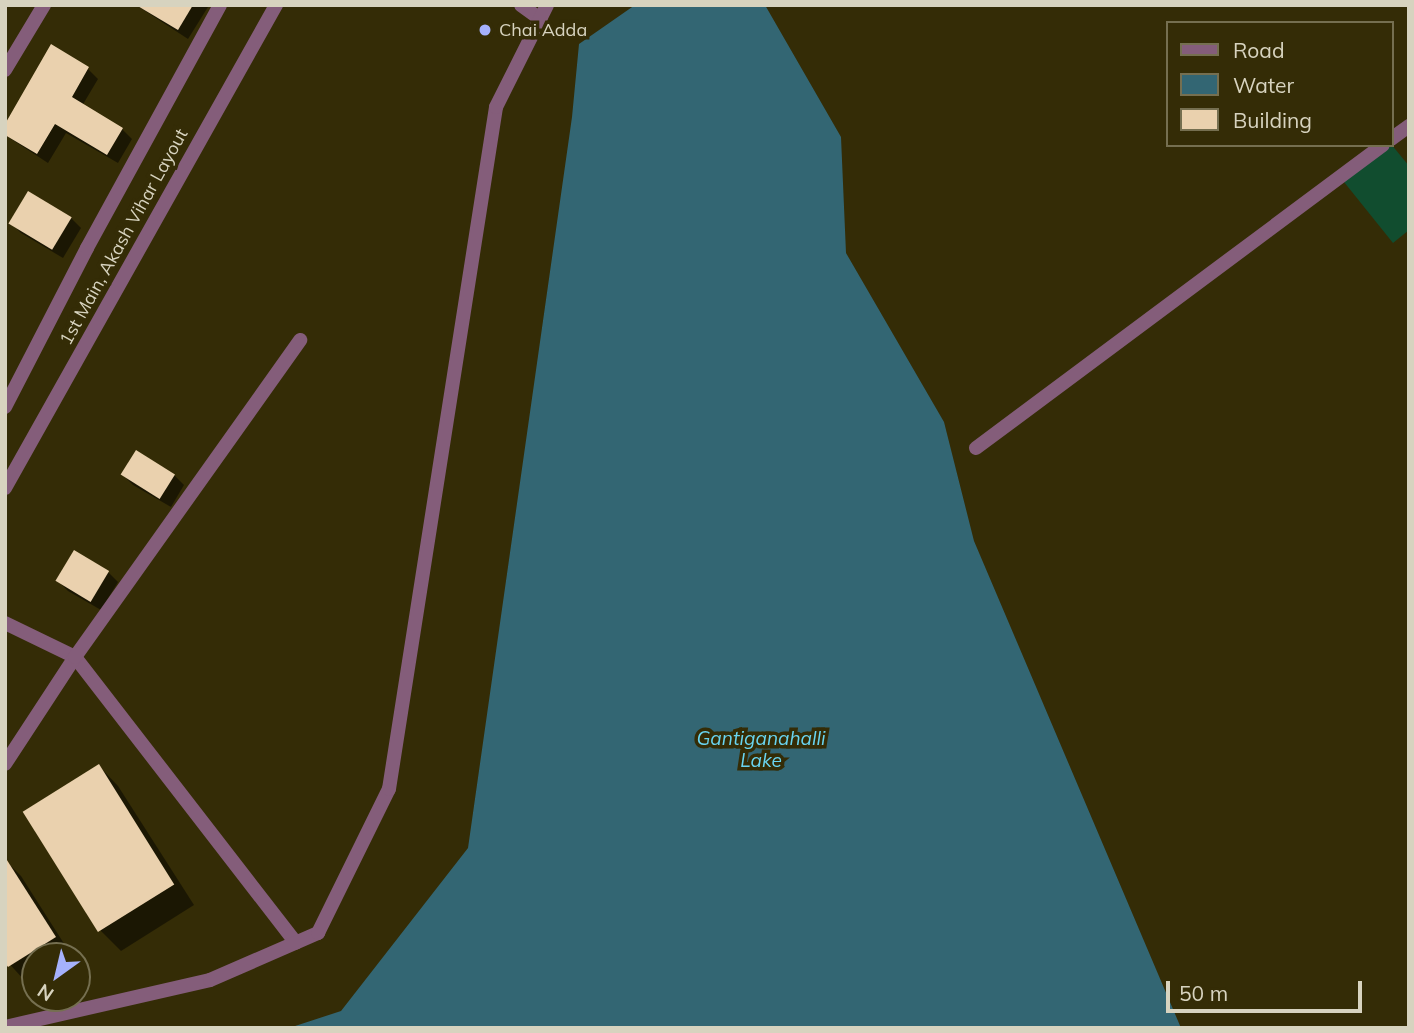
<!DOCTYPE html>
<style>
body{margin:0}
#map{position:relative;width:1414px;height:1033px;overflow:hidden;background:#342c06;font-family:Mulish,sans-serif}
div>[style]{position:absolute}
.green>*{inset:0;background:#114d2f}
.water>*{inset:0;background:#336673}
.shadow>*{inset:0;background:#0007}
.building>*{inset:0;background:#ead1ae;transform-origin:0 0}
.minor>*{height:14px;margin:-7px;padding:0 7px;transform-origin:7px;border-radius:7px;background:#845d7a}
.tertiary>*{height:14px;margin:-7px;padding:0 7px;transform-origin:7px;border-radius:7px;background:#845d7a}
.dots>*{width:19px;height:19px;translate:-50% -50%;box-sizing:border-box;border:4px solid #342c06;border-radius:50%}
span{translate:-50% -50%;white-space:nowrap;text-align:center;line-height:1.15;-webkit-text-stroke:7px #342c06;paint-order:stroke}
.poi-label{font-size:18px;color:#d7d3bf}
.left{translate:0 -50%;text-align:left}
.street-label{font-size:18px;color:#d7d3bf}
.water-label{font-size:19px;color:#69d5f1;font-style:italic}
.frame{position:absolute;inset:0;border:7px solid #d7d3bf;pointer-events:none}
.legend{position:absolute;left:1166px;top:21px;width:228px;height:126px;box-sizing:border-box;background:#342c06;border:2px solid #756f50;margin:0;padding:9px 12px;list-style:none;font-size:21px;color:#d7d3bf}
.legend li{display:flex;align-items:center;gap:14px;height:35px}
.legend b{width:35px;border:2px solid #756f50}
.north{position:absolute;left:21px;top:942px;width:70px;height:70px;box-sizing:border-box;background:#342c06;border:2px solid #756f50;border-radius:50%;rotate:214deg;font-size:19px;font-weight:700;line-height:28px;text-align:center;color:#d7d3bf}
.north::after{content:'';display:block;margin:auto;width:24px;height:32px;background:#a5b1fc;clip-path:polygon(50% 0,100% 100%,50% 72%,0 100%)}
.scale{position:absolute;left:1166px;top:981px;width:196px;height:32px;box-sizing:border-box;border:4px solid #d7d3bf;border-top:0;padding-left:9px;font-size:21px;line-height:24px;white-space:nowrap;color:#d7d3bf;-webkit-text-stroke:5px #342c06;paint-order:stroke}
</style>
<div id="map">
<div class="green">
<div style="clip-path:polygon(1391px 144px,1409px 166px,1409px 230px,1393px 243px,1340px 177px)"></div>
</div>
<div class="water">
<div style="clip-path:polygon(635px 5px,765px 5px,841px 137px,846px 253px,944px 422px,974px 541px,1181px 1028px,289px 1028px,341px 1011px,468px 848px,572px 117px,579px 44px)"></div>
</div>
<div class="shadow">
<div style="clip-path:polygon(136px 5px,207px 5px,208px 7px,188px 39px)"></div>
<div style="clip-path:polygon(51px 47px,88px 69px,98px 79px,82px 106px,122px 129px,132px 139px,118px 163px,66px 133px,48px 163px,5px 135px)"></div>
<div style="clip-path:polygon(71px 218px,81px 228px,63px 258px,21px 233px,11px 223px)"></div>
<div style="clip-path:polygon(123px 475px,174px 475px,184px 485px,171px 507px,133px 485px)"></div>
<div style="clip-path:polygon(108px 572px,118px 582px,101px 610px,68px 591px,58px 581px)"></div>
<div style="clip-path:polygon(99px 766px,118px 786px,194px 905px,121px 951px,101px 931px)"></div>
<div style="clip-path:polygon(6px 861px,21px 876px,70px 953px,65px 956px,35px 956px,35px 975px,25px 981px,5px 959px)"></div>
</div>
<div class="building">
<div style="clip-path:polygon(136px 5px,193px 5px,178px 30px)"></div>
<div style="clip-path:polygon(51px 44px,89px 67px,72px 97px,123px 128px,107px 155px,55px 124px,37px 154px,5px 135px,5px 124px)"></div>
<div style="left:28px;top:191px;width:51px;height:38px;rotate:31deg"></div>
<div style="left:136px;top:450px;width:46px;height:29px;rotate:32deg"></div>
<div style="left:74px;top:550px;width:41px;height:36px;rotate:31deg"></div>
<div style="left:99px;top:764px;width:142px;height:90px;rotate:58deg"></div>
<div style="clip-path:polygon(5px 857px,56px 937px,8px 967px,5px 963px)"></div>
</div>
<div class="minor">
<div style="left:521px;top:5px;width:24px;rotate:36deg"></div>
<div style="left:5px;top:70px;width:76px;rotate:-59deg"></div>
<div style="left:1391px;top:139px;width:22px;rotate:-36deg"></div>
<div style="left:5px;top:407px;width:179px;rotate:-62.7deg"></div>
<div style="left:87px;top:248px;width:277px;rotate:-61.3deg"></div>
<div style="left:976px;top:448px;width:507px;rotate:-36.67deg"></div>
<div style="left:5px;top:488px;width:554px;rotate:-60.7deg"></div>
<div style="left:5px;top:623px;width:78px;rotate:25.9deg"></div>
<div style="left:75px;top:657px;width:361px;rotate:52.3deg"></div>
<div style="left:5px;top:764px;width:128px;rotate:-56.8deg"></div>
<div style="left:75px;top:657px;width:389px;rotate:-54.6deg"></div>
</div>
<div class="tertiary">
<div style="left:5px;top:1027px;width:210px;rotate:-12.9deg"></div>
<div style="left:210px;top:980px;width:118px;rotate:-23.5deg"></div>
<div style="left:318px;top:933px;width:161px;rotate:-63.8deg"></div>
<div style="left:389px;top:789px;width:690px;rotate:-81.08deg"></div>
<div style="left:496px;top:107px;width:114px;rotate:-63.4deg"></div>
</div>
<div class="dots">
<div style="left:485px;top:30px;background:#a5b1fc"></div>
</div>
<div class="poi-label">
<span class="left" style="left:499px;top:30px">Chai Adda</span>
</div>
<div class="street-label">
<span style="left:124px;top:237px;rotate:-61deg">1st Main, Akash Vihar Layout</span>
</div>
<div class="water-label">
<span style="left:761px;top:750px">Gantiganahalli<br>Lake</span>
</div>
<div class="frame"></div>
<ul class="legend">
<li><b style="height:9px;background:#845d7a"></b>Road</li>
<li><b style="height:19px;background:#336673"></b>Water</li>
<li><b style="height:19px;background:#ead1ae"></b>Building</li>
</ul>
<div class="north">N</div>
<div class="scale">50 m</div>
</div>
